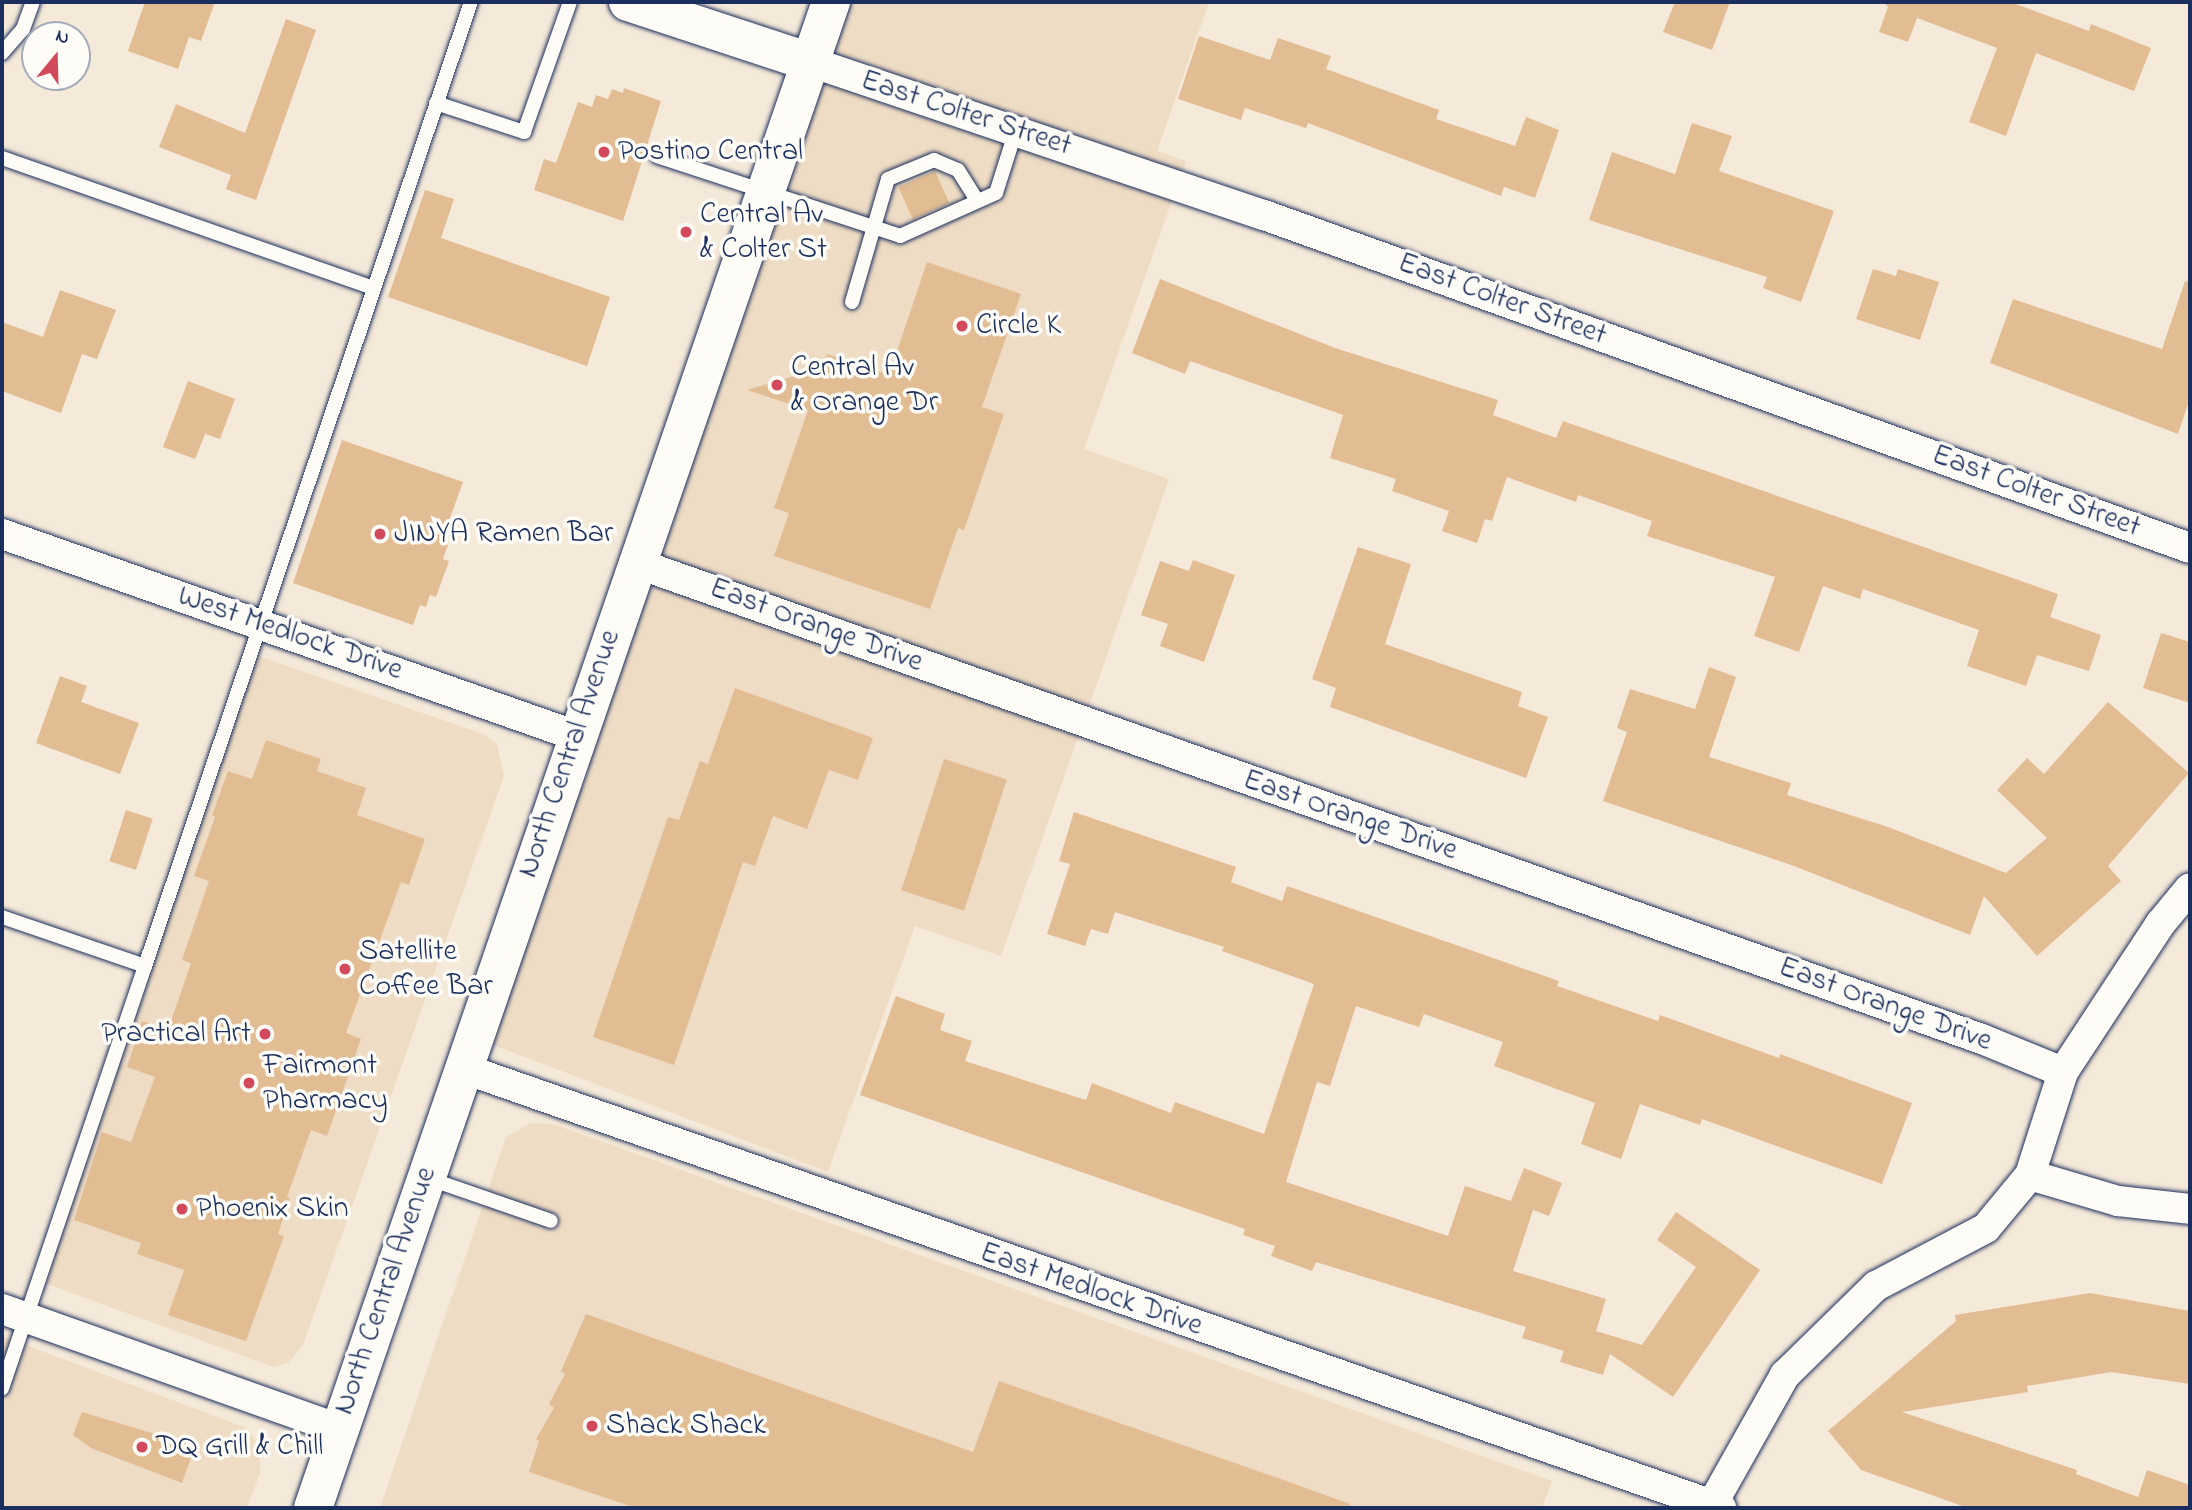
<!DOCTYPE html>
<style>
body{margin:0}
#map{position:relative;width:2192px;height:1510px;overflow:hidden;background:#f5e9d9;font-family:"Indie Flower",sans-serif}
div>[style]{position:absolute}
.built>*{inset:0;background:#efdcc4}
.building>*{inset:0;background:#e2bd93;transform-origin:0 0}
.roads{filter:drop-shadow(0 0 2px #1b2f5e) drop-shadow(0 0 2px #1b2f5e)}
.lane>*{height:14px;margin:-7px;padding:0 7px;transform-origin:7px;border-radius:7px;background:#fdfcf7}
.street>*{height:30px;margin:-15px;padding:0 15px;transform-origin:15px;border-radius:15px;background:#fdfcf7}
.secondary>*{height:38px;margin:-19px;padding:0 19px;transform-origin:19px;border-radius:19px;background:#fdfcf7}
.dots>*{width:19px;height:19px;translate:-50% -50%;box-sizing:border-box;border:4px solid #fdfcf7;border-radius:50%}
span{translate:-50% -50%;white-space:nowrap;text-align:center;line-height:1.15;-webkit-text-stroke:7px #fdfcf7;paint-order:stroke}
.street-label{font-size:30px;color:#1b2f5e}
.poi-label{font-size:30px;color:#1b2f5e}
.left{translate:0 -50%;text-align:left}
.right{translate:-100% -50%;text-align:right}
.frame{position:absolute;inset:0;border:4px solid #1b2f5e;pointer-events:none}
.north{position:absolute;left:21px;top:21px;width:70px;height:70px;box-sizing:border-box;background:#fdfcf7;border:2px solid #a3aaba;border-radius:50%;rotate:19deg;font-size:19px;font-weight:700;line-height:28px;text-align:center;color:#1b2f5e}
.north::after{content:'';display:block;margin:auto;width:24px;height:32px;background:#d1495b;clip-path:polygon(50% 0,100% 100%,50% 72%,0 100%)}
</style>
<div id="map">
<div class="built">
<div style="clip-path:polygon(833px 2px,1209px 2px,1157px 151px,1186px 161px,1084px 449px,1169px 479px,1001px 956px,915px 926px,828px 1172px,472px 1037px)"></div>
<div style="clip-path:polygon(250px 653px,483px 734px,497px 744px,504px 776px,303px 1345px,289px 1362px,274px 1367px,39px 1281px)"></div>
<div style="clip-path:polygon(531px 1123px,553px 1124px,1552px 1481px,1542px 1508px,380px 1508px,506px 1137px)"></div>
<div style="clip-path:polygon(4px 1337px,244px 1427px,257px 1442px,260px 1455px,260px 1473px,247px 1508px,2px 1508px)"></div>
</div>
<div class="building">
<div style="clip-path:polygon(145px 2px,215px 2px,201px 41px,189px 37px,178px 69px,128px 51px)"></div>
<div style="clip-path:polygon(1675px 2px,1730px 2px,1712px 50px,1663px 32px)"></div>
<div style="clip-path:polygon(1883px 2px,2010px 2px,2089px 31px,2091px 24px,2151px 48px,2134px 91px,2036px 53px,2006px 136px,1969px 122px,1997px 48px,1917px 18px,1908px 42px,1879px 32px,1888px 7px)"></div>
<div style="clip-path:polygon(286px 19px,316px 30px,256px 200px,226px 189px,231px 175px,159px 147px,176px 104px,245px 133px)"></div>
<div style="clip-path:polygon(1199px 36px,1270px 60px,1278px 38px,1331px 56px,1326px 69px,1439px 110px,1436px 119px,1515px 146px,1526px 117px,1559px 130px,1535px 198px,1504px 187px,1501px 196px,1308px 123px,1306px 128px,1245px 108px,1241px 120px,1178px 99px)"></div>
<div style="clip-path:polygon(624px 88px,661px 101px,623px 221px,534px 190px,544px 159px,556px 163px,578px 102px,592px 107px,596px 95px,608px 99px,612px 89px,623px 93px)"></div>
<div style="clip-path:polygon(1692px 123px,1732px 136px,1719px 171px,1834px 211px,1801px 302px,1763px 288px,1767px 277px,1589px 220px,1612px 152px,1675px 174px)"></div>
<div style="left:935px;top:171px;width:35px;height:40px;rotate:66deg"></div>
<div style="clip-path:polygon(425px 190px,454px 199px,441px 238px,610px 297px,587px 366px,388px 297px)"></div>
<div style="clip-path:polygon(927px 262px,1021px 294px,982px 407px,1004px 414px,964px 530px,958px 528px,930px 609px,774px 556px,789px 513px,774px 508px,808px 410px,747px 390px,822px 368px,827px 354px,889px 375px)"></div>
<div style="clip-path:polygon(1873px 269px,1896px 276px,1898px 269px,1939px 282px,1920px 340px,1856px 319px)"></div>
<div style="clip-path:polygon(1160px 279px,1335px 348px,1498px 400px,1493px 415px,1556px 438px,1563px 421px,2058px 594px,2050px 617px,2101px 635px,2089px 671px,2037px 655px,2026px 686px,1967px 666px,1979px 630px,1863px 589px,1860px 599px,1823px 586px,1799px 652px,1754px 636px,1775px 577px,1647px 536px,1652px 521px,1578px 495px,1576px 502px,1507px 477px,1492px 521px,1485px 519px,1477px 543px,1442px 531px,1449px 511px,1392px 491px,1396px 479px,1330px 458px,1343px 415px,1190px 361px,1185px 374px,1132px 353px)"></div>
<div style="clip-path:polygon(2185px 281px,2190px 282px,2190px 398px,2178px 434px,1990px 363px,2013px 299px,2162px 349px)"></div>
<div style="clip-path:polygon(60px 290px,116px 310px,97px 359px,82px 354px,61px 413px,2px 391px,2px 322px,43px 337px)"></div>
<div style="clip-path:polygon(188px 381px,235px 399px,220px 439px,205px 434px,195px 459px,163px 447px)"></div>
<div style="clip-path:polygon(342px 440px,463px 482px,441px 543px,448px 545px,443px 559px,449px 561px,436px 597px,430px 595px,426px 607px,420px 605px,413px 625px,293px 583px)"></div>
<div style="clip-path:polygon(1358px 547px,1411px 564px,1385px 644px,1522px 692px,1518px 706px,1548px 717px,1526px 778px,1330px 707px,1336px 688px,1312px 679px)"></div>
<div style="clip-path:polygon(1193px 560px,1235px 575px,1204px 662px,1160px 646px,1168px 624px,1141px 615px,1160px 561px,1189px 571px)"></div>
<div style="clip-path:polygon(2161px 633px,2190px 642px,2190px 703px,2143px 688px)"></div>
<div style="clip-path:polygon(1709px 667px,1736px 677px,1709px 757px,1791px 783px,1787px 795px,1888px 827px,2006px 873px,2047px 838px,1997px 790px,2027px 758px,2044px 774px,2108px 702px,2189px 773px,2108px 866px,2121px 881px,2037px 956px,1984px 896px,1970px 935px,1794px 866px,1603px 801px,1627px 732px,1617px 728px,1630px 689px,1695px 709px)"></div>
<div style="clip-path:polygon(60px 676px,87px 686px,81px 702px,139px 723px,120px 774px,36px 743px)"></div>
<div style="clip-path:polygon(735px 688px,873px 738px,858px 780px,829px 770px,807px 829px,773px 816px,755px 866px,743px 862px,674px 1065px,593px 1037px,668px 817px,679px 820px,700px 761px,708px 764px)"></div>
<div style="clip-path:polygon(266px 740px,321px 759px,317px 771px,366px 788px,357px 815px,425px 839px,409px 885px,401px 882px,346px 1033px,361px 1039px,327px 1136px,311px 1130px,287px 1197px,290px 1198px,278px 1234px,284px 1236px,246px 1341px,168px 1315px,184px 1270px,137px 1254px,141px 1243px,74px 1220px,102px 1132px,131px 1142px,155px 1077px,127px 1067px,142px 1021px,168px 1030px,191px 963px,182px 960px,209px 881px,194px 876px,215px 817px,212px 815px,228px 771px,252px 779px)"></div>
<div style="left:944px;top:759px;width:66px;height:138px;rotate:18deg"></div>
<div style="left:126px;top:810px;width:28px;height:54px;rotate:18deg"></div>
<div style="clip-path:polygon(1074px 812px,1236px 867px,1231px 882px,1282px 901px,1287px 886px,1559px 981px,1557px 986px,1658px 1021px,1660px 1015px,1779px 1058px,1780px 1054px,1912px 1103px,1882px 1184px,1702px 1119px,1700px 1125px,1640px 1104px,1621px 1159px,1581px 1144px,1595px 1103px,1494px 1066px,1503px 1042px,1424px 1014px,1419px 1027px,1356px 1006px,1330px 1086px,1317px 1082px,1286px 1182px,1448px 1236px,1465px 1186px,1511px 1201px,1524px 1168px,1562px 1183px,1549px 1216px,1533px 1210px,1513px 1271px,1606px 1299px,1596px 1331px,1642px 1345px,1696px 1267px,1657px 1240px,1676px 1212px,1760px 1270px,1673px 1397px,1610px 1354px,1603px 1375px,1560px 1362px,1564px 1351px,1522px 1338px,1526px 1327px,1316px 1262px,1312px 1271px,1271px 1256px,1275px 1246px,1243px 1235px,1245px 1229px,860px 1095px,896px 996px,945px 1014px,940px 1030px,972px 1041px,965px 1061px,1086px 1100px,1092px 1083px,1171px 1113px,1175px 1102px,1264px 1134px,1314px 984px,1222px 951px,1224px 947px,1115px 912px,1108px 934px,1091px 929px,1085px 946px,1047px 934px,1070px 864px,1059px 861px)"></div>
<div style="clip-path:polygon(2090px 1293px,2190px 1311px,2190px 1384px,2111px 1372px,2027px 1386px,2028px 1392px,1902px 1412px,2077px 1470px,2076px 1474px,2138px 1497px,2147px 1470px,2190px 1485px,2190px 1508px,1968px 1508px,1861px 1470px,1828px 1431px,1956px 1321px,1955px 1315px)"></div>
<div style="clip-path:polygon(586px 1314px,973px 1452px,999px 1381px,1278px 1478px,1350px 1504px,1349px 1508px,636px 1508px,529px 1472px,539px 1441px,536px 1439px,554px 1408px,549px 1404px,565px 1374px,561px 1371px)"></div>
<div style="clip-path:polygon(82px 1412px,195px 1446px,182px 1483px,91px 1448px,73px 1435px)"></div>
</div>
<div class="roads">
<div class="lane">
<div style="left:2px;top:53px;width:32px;rotate:-49deg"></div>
<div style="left:23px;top:29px;width:29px;rotate:-70deg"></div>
<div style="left:436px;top:103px;width:93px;rotate:18.2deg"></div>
<div style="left:524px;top:132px;width:138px;rotate:-70.5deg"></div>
<div style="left:657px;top:156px;width:256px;rotate:18.2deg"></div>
<div style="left:900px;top:236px;width:105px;rotate:-24.1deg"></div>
<div style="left:996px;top:193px;width:66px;rotate:-72.4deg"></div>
<div style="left:2px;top:158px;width:393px;rotate:19.3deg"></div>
<div style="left:852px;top:302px;width:128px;rotate:-73.7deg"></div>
<div style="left:888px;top:179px;width:50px;rotate:-22.4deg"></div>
<div style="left:934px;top:160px;width:26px;rotate:23deg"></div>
<div style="left:958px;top:170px;width:36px;rotate:58deg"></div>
<div style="left:2px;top:917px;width:151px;rotate:18.9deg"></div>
<div style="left:145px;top:966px;width:446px;rotate:108.7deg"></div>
<div style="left:145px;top:966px;width:1018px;rotate:-71.32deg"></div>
<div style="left:427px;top:1178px;width:131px;rotate:19.1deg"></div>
</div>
<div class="street">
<div style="left:811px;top:62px;width:478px;rotate:18.7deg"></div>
<div style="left:1264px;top:215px;width:984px;rotate:19.78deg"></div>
<div style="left:2px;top:534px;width:609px;rotate:19.36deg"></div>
<div style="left:636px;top:563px;width:1428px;rotate:19.48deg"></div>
<div style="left:1982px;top:1039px;width:87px;rotate:22.2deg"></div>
<div style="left:462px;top:1068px;width:1334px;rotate:19.26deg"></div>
<div style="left:2030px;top:1175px;width:92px;rotate:16.5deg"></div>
<div style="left:2118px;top:1201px;width:72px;rotate:6.3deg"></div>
<div style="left:2px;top:1309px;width:358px;rotate:19.6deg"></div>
<div style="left:1710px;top:1508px;width:153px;rotate:-60.6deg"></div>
<div style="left:1785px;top:1375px;width:127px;rotate:-44.4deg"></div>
<div style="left:1876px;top:1286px;width:124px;rotate:-27.8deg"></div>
<div style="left:1986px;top:1228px;width:69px;rotate:-50.3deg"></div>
<div style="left:2030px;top:1175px;width:108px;rotate:-72.2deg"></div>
<div style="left:2063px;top:1072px;width:178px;rotate:-56.7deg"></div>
<div style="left:2161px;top:923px;width:45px;rotate:-50.4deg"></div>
</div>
<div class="secondary">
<div style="left:628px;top:2px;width:193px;rotate:18.2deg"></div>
<div style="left:313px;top:1508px;width:1593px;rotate:-71.02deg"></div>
</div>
</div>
<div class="dots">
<div style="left:604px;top:152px;background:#d1495b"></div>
<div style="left:686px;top:232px;background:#d1495b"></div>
<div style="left:962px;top:326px;background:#d1495b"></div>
<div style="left:777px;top:385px;background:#d1495b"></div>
<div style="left:380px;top:534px;background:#d1495b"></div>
<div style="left:345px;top:969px;background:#d1495b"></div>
<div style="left:265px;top:1034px;background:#d1495b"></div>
<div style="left:249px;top:1083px;background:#d1495b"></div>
<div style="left:182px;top:1209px;background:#d1495b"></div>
<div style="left:592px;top:1426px;background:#d1495b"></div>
<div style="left:142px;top:1447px;background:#d1495b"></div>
</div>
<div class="street-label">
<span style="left:966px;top:114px;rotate:18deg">East Colter Street</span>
<span style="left:1502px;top:300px;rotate:20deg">East Colter Street</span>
<span style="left:2036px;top:492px;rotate:20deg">East Colter Street</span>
<span style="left:816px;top:626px;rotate:20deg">East Orange Drive</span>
<span style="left:290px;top:634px;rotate:19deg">West Medlock Drive</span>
<span style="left:570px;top:754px;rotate:-71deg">North Central Avenue</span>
<span style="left:1350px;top:816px;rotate:19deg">East Orange Drive</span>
<span style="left:1885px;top:1005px;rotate:20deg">East Orange Drive</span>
<span style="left:1091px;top:1290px;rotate:19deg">East Medlock Drive</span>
<span style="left:386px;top:1291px;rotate:-71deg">North Central Avenue</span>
</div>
<div class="poi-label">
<span class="left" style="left:618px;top:152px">Postino Central</span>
<span class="left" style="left:700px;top:232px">Central Av<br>&amp; Colter St</span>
<span class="left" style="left:976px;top:326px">Circle K</span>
<span class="left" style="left:791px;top:385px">Central Av<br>&amp; Orange Dr</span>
<span class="left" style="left:394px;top:534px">JINYA Ramen Bar</span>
<span class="left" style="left:359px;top:969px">Satellite<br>Coffee Bar</span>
<span class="right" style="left:251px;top:1034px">Practical Art</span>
<span class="left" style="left:263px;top:1083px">Fairmont<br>Pharmacy</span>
<span class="left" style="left:196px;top:1209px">Phoenix Skin</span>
<span class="left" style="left:606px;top:1426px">Shack Shack</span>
<span class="left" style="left:156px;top:1447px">DQ Grill &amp; Chill</span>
</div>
<div class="frame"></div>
<div class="north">N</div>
</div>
